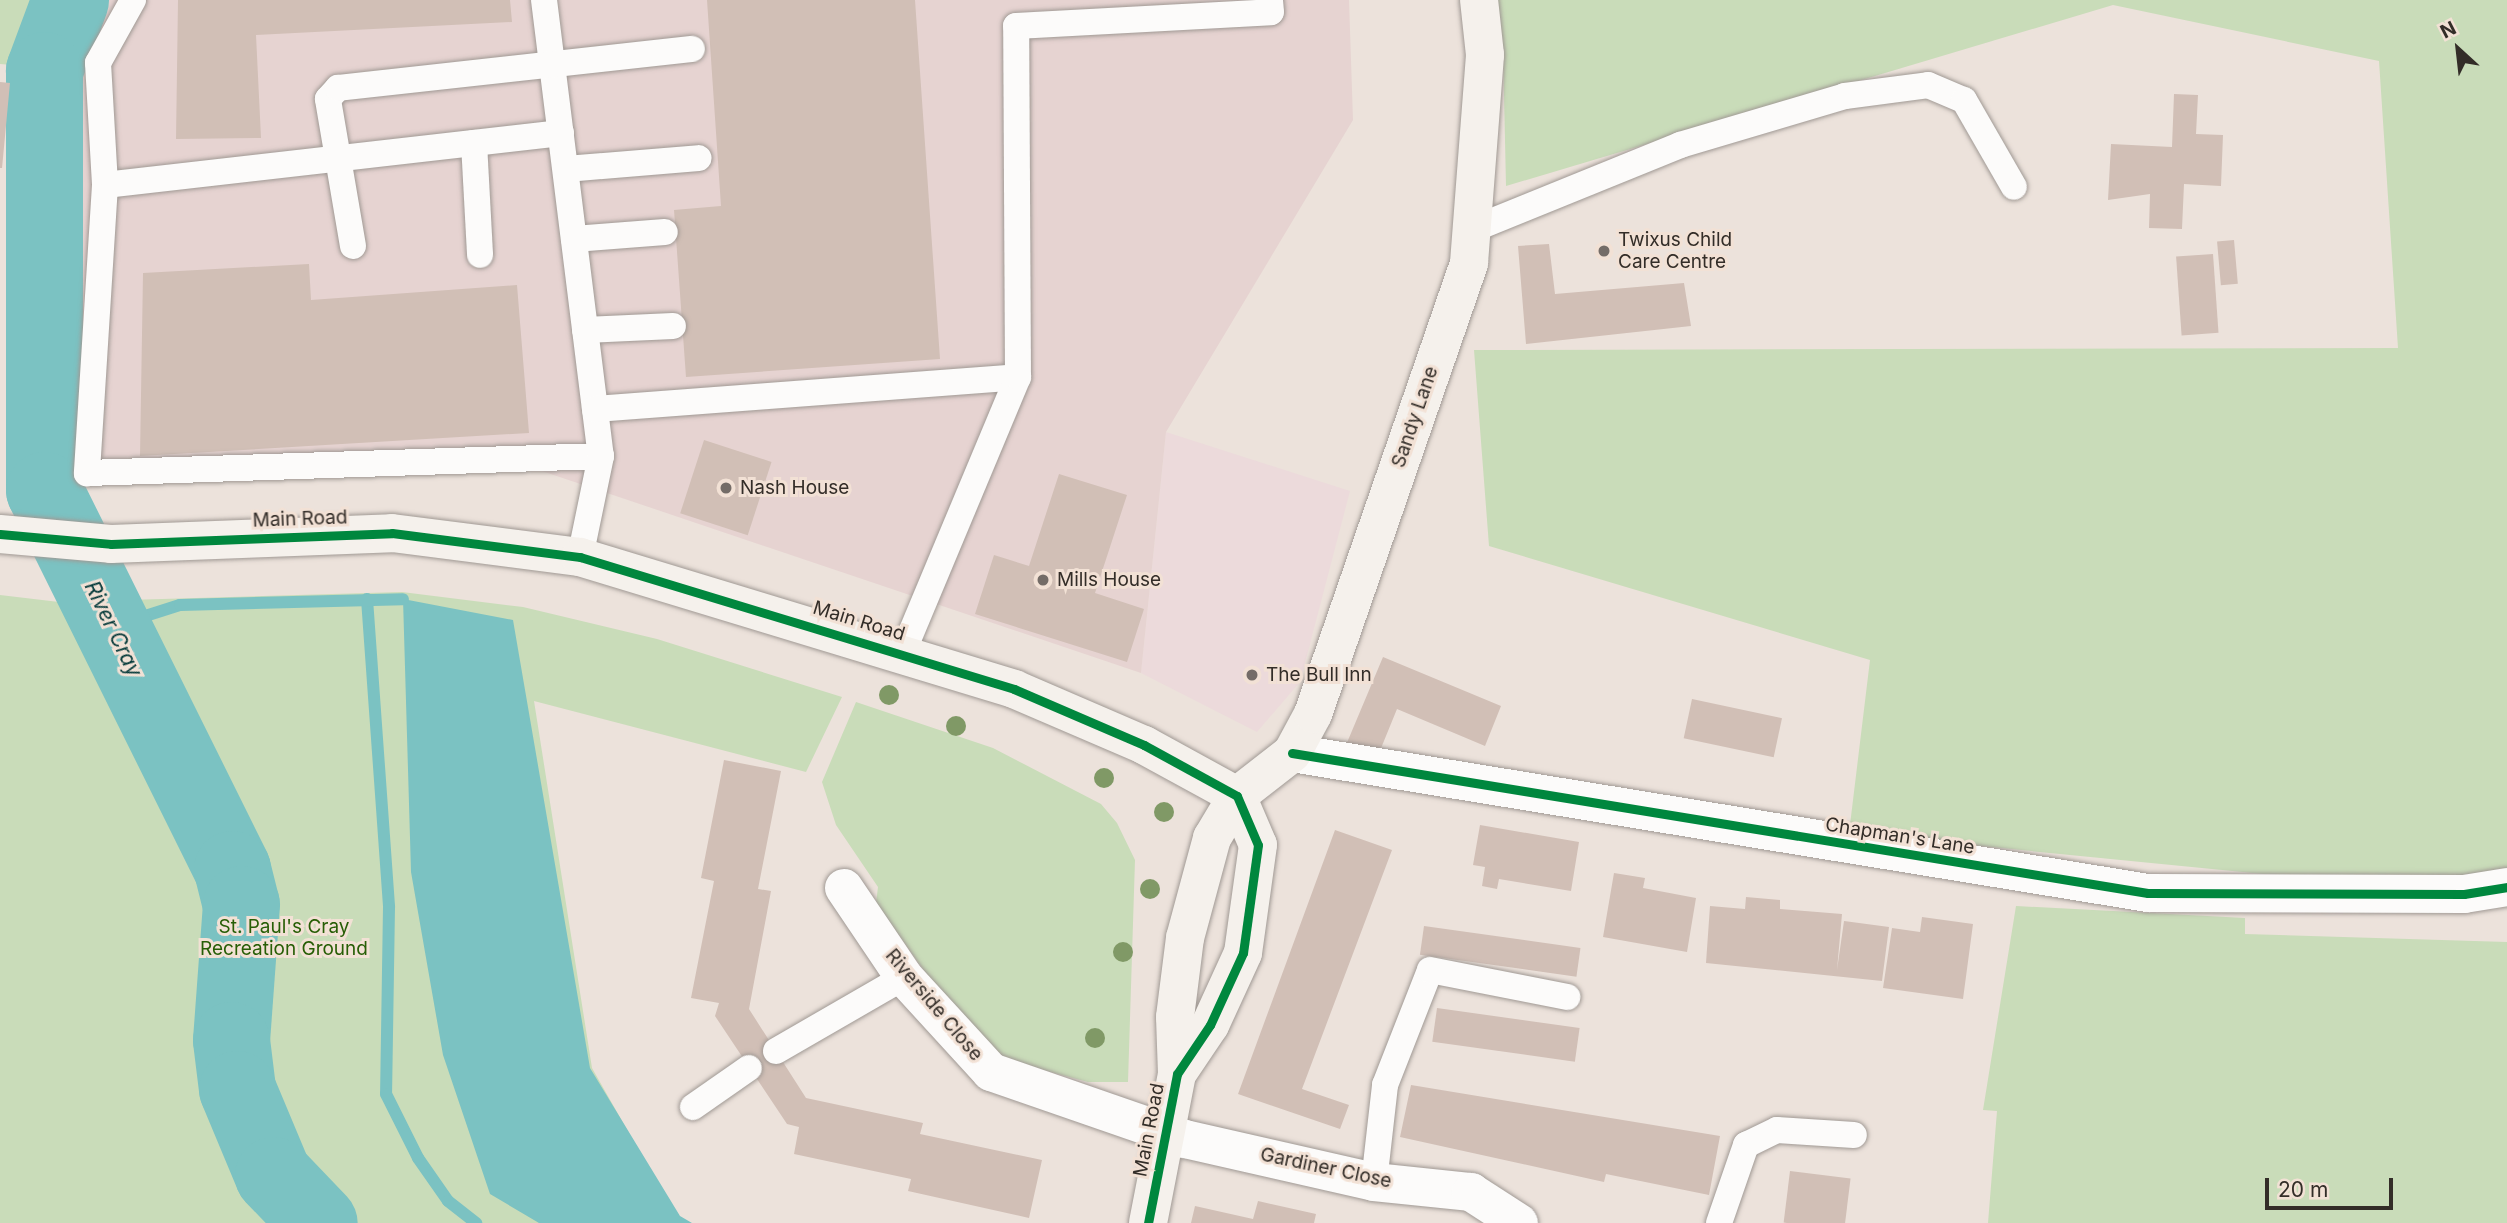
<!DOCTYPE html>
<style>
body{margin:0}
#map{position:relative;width:2507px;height:1223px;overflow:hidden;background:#ece2db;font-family:Inter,sans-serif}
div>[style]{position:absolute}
.commercial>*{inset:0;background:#ecdadb}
.industrial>*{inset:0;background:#e6d3d1}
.green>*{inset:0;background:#c9dcb9}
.water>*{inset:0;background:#7bc2c2}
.stream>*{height:12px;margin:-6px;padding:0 6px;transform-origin:6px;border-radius:6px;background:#7bc2c2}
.river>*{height:77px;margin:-38.5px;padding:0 38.5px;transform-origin:38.5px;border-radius:38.5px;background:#7bc2c2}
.building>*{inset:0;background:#d1bfb6;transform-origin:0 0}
.roads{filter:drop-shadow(0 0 2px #a09994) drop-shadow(0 0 2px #a09994)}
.lane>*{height:26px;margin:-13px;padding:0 13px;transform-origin:13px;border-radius:13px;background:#fcfbfa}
.street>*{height:38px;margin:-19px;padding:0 19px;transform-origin:19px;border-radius:19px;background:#fcfbfa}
.secondary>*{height:38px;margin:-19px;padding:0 19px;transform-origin:19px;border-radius:19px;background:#f5f1ec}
.cycleway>*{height:9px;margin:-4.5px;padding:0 4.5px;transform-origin:4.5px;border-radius:4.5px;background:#00873e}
.trees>*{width:20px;height:20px;margin:-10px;border-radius:50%;background:#809966}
.dots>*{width:19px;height:19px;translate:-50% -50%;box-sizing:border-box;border:4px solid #f2e1d5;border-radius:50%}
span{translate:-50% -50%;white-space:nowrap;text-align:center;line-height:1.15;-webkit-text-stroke:6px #f2e1d5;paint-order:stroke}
.poi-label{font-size:19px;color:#332d28}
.left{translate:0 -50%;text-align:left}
.street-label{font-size:19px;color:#332d28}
.park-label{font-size:19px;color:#275e06}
.water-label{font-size:21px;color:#043939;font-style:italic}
.north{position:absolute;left:2423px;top:14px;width:70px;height:70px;-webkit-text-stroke:5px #f2e1d5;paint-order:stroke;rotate:333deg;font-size:19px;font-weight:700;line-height:28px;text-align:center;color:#332d28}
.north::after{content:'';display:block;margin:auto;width:24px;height:32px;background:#332d28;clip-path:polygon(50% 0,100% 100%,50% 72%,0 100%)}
.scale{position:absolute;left:2265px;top:1178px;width:128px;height:32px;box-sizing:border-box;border:4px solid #332d28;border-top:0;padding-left:9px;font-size:21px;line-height:24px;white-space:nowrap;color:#332d28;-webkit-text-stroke:5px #f2e1d5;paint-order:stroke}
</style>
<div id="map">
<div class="commercial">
<div style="clip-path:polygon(1166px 432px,1350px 491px,1300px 682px,1257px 732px,1141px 673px)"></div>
</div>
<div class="industrial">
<div style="clip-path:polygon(88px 0,1349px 0,1353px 120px,1166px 432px,1141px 673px,527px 466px,65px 483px,60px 83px)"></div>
</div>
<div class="green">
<div style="clip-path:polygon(0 0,57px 0,26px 66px,0 64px)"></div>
<div style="clip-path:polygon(1493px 0,2507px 0,2507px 882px,2464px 894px,1849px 833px,1870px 660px,1489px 546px,1474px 350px,2398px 348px,2379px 61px,2113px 5px,1506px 186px,1503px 49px)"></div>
<div style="clip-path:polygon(402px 592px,523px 607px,657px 639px,842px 697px,806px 772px,534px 701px,592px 1068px,680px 1223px,0 1223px,0 595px,59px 602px)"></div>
<div style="clip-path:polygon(856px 702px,993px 748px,1101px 804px,1117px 823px,1135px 860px,1128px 1082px,1088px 1082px,1002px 1059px,964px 1027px,876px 903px,878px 887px,836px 825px,822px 782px)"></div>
<div style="clip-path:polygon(2016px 906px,2245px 918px,2245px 934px,2507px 942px,2507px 1223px,1988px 1223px,1997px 1111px,1983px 1110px)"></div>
</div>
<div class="water">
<div style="clip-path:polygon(403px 599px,513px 620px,590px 1068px,680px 1216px,692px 1223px,539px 1223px,490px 1194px,443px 1055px,411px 872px)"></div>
</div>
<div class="stream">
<div style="left:367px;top:599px;width:309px;rotate:85.9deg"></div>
<div style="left:389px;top:907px;width:187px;rotate:90.9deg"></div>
<div style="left:386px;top:1094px;width:72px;rotate:63.4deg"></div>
<div style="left:418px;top:1158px;width:52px;rotate:55.1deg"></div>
<div style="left:448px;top:1201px;width:36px;rotate:38deg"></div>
<div style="left:114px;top:626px;width:69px;rotate:-17.7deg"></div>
<div style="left:180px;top:605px;width:223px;rotate:-1.5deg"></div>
</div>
<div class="river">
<div style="left:70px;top:0;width:75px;rotate:110.4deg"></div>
<div style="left:44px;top:70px;width:420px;rotate:90deg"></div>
<div style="left:44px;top:490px;width:423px;rotate:63.6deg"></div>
<div style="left:232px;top:869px;width:36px;rotate:76deg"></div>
<div style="left:241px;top:904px;width:136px;rotate:94.2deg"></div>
<div style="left:231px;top:1040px;width:49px;rotate:83deg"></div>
<div style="left:237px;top:1089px;width:93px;rotate:67.3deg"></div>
<div style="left:273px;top:1175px;width:66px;rotate:46.2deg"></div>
</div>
<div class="building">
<div style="clip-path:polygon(178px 0,510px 0,512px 22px,256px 35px,261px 138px,176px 139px)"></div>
<div style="clip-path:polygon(707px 0,915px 0,940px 359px,686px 377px,674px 210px,721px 206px)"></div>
<div style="clip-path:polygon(0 82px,10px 83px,2px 168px,0 168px)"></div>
<div style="clip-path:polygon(2174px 94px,2198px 95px,2196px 134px,2223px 135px,2221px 186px,2184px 184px,2182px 229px,2149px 228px,2150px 194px,2108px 200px,2111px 144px,2172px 147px)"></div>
<div style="left:2234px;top:240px;width:44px;height:17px;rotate:85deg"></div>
<div style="clip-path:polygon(1549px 244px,1555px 294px,1684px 283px,1691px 326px,1526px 344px,1518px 246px)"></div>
<div style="left:2213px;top:254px;width:79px;height:37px;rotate:86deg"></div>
<div style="clip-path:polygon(309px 264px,311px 300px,517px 285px,529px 433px,140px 456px,143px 273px)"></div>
<div style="left:704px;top:440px;width:71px;height:77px;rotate:18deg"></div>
<div style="clip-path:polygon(1059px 474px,1127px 495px,1095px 593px,1144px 609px,1127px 662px,975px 614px,994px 555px,1029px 566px)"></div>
<div style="clip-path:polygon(1383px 657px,1501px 706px,1485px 746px,1397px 709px,1377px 758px,1346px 745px)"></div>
<div style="left:1692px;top:699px;width:92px;height:40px;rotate:12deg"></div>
<div style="clip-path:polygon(724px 760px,781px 771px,758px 889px,771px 891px,749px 1009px,806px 1098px,923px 1123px,920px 1134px,1042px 1160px,1029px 1218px,908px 1191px,911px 1179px,794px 1154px,799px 1127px,787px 1124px,715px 1016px,719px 1003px,691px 998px,714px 881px,701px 878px)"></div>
<div style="clip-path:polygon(1480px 825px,1579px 842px,1571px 891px,1499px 879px,1497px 889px,1482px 886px,1485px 867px,1473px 865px)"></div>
<div style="clip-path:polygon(1335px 830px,1392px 850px,1302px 1089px,1349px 1105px,1340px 1129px,1238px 1094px)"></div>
<div style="clip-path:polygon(1614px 873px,1645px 878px,1643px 888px,1696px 898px,1687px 952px,1603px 937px)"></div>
<div style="clip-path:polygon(1746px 897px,1780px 900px,1780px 909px,1842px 914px,1837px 970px,1844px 921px,1889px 927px,1882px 981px,1706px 963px,1710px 906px,1745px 909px)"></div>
<div style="clip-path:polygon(1922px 917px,1973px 924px,1963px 999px,1883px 988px,1892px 928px,1920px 932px)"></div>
<div style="left:1424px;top:926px;width:158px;height:29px;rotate:8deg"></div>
<div style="left:1437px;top:1008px;width:144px;height:34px;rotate:8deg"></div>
<div style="clip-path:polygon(1411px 1085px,1720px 1136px,1709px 1195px,1606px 1174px,1604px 1182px,1400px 1137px)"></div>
<div style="left:1790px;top:1171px;width:61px;height:52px;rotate:7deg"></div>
<div style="clip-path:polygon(1258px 1201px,1316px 1214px,1314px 1223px,1191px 1223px,1195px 1206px,1253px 1219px)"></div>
</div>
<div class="roads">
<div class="lane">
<div style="left:133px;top:0;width:72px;rotate:119.1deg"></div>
<div style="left:98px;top:63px;width:122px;rotate:86.7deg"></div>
<div style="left:105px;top:185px;width:289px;rotate:93.6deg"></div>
<div style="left:87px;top:473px;width:514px;rotate:-1.89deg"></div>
<div style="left:544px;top:0;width:460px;rotate:82.9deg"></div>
<div style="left:601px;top:456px;width:103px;rotate:101.7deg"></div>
<div style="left:474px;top:143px;width:112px;rotate:86.9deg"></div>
<div style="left:566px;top:169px;width:133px;rotate:-4.7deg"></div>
<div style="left:105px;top:185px;width:459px;rotate:-6.5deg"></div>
<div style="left:1471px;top:230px;width:226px;rotate:-22.1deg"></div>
<div style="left:1680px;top:145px;width:172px;rotate:-16.5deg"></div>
<div style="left:1845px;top:96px;width:84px;rotate:-7.5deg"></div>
<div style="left:1928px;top:85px;width:39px;rotate:23deg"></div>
<div style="left:1964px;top:100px;width:100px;rotate:60.1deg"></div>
<div style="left:574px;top:239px;width:91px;rotate:-4.4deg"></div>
<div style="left:353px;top:246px;width:149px;rotate:-99.7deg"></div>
<div style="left:328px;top:99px;width:15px;rotate:-48deg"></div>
<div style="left:338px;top:88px;width:356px;rotate:-6.3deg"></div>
<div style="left:585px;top:330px;width:88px;rotate:-2.6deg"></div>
<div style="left:595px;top:409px;width:424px;rotate:-4.3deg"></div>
<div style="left:903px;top:652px;width:298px;rotate:-67.3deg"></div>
<div style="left:1018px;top:377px;width:351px;rotate:-90.3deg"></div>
<div style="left:1016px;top:26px;width:255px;rotate:-3.1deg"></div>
<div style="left:1271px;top:12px;width:12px;rotate:-95deg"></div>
<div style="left:776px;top:1051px;width:148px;rotate:-30deg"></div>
<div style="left:693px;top:1107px;width:68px;rotate:-34.9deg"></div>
<div style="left:1374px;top:1182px;width:98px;rotate:-83.5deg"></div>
<div style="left:1385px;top:1085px;width:123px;rotate:-68.6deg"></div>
<div style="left:1430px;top:970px;width:140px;rotate:11.1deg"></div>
<div style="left:1719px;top:1223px;width:83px;rotate:-70.9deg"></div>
<div style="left:1746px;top:1145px;width:34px;rotate:-26deg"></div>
<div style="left:1777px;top:1130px;width:77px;rotate:3.7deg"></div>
</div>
<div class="street">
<div style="left:1292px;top:753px;width:867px;rotate:9.29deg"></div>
<div style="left:2148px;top:893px;width:316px;rotate:0.2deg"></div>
<div style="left:2464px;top:894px;width:44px;rotate:-9.2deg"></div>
<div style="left:844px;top:888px;width:107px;rotate:56deg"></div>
<div style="left:904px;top:977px;width:129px;rotate:47.5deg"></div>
<div style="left:991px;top:1072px;width:205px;rotate:19.1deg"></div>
<div style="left:1185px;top:1139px;width:194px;rotate:12.8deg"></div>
<div style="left:1374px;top:1182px;width:98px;rotate:5.9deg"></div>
<div style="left:1471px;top:1192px;width:57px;rotate:32.9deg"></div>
</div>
<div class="secondary">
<div style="left:0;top:534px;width:111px;rotate:5.1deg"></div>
<div style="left:111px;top:544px;width:281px;rotate:-2.2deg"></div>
<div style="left:392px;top:533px;width:190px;rotate:7.3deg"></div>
<div style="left:580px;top:557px;width:454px;rotate:16.9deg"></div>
<div style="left:1014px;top:689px;width:142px;rotate:23.3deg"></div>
<div style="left:1144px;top:745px;width:106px;rotate:28.7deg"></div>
<div style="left:1237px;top:796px;width:53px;rotate:66.8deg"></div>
<div style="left:1258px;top:845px;width:109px;rotate:97.9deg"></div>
<div style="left:1243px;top:953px;width:79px;rotate:114.6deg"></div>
<div style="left:1210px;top:1025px;width:59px;rotate:124deg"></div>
<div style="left:1148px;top:1223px;width:152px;rotate:-79deg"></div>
<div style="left:1177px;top:1074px;width:57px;rotate:-92deg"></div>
<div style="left:1175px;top:1017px;width:80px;rotate:-82.8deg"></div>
<div style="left:1185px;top:938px;width:104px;rotate:-74.9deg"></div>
<div style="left:1212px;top:838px;width:49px;rotate:-59.2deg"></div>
<div style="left:1237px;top:796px;width:70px;rotate:-38deg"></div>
<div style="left:1292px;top:753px;width:44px;rotate:-61.7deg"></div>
<div style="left:1313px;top:714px;width:477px;rotate:-70.9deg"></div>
<div style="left:1469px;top:263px;width:209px;rotate:-85.6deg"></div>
<div style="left:1485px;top:55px;width:55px;rotate:-96.2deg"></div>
</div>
</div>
<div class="cycleway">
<div style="left:0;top:534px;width:111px;rotate:5.1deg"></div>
<div style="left:111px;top:544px;width:281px;rotate:-2.2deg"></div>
<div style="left:392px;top:533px;width:190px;rotate:7.3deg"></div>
<div style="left:580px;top:557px;width:454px;rotate:16.9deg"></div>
<div style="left:1014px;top:689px;width:142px;rotate:23.3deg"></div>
<div style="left:1144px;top:745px;width:106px;rotate:28.7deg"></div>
<div style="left:1237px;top:796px;width:53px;rotate:66.8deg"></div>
<div style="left:1258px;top:845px;width:109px;rotate:97.9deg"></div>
<div style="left:1243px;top:953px;width:79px;rotate:114.6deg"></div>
<div style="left:1210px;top:1025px;width:59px;rotate:124deg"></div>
<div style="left:1177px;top:1074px;width:152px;rotate:101deg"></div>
<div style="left:1292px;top:753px;width:867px;rotate:9.29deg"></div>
<div style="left:2148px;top:893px;width:316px;rotate:0.2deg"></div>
<div style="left:2464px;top:894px;width:44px;rotate:-9.2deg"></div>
</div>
<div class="trees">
<div style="left:889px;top:695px"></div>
<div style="left:956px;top:726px"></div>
<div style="left:1104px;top:778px"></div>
<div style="left:1164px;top:812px"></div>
<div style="left:1150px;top:889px"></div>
<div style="left:1123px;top:952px"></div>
<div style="left:1095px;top:1038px"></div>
</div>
<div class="dots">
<div style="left:1604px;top:251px;background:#746c67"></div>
<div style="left:726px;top:488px;background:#746c67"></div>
<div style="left:1043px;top:580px;background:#746c67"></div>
<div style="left:1252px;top:675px;background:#746c67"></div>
</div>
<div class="poi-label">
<span class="left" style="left:1618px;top:251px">Twixus Child<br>Care Centre</span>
<span class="left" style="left:740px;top:488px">Nash House</span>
<span class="left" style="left:1057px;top:580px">Mills House</span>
<span class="left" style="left:1266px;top:675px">The Bull Inn</span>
</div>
<div class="street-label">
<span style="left:1415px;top:417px;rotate:-71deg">Sandy Lane</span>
<span style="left:300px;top:519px;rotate:-2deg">Main Road</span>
<span style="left:859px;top:621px;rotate:17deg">Main Road</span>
<span style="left:1900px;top:836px;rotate:9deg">Chapman's Lane</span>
<span style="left:934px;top:1005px;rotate:50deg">Riverside Close</span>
<span style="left:1149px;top:1130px;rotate:-79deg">Main Road</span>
<span style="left:1326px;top:1168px;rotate:12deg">Gardiner Close</span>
</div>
<div class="park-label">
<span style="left:284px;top:938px">St. Paul's Cray<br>Recreation Ground</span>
</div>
<div class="water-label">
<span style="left:113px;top:629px;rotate:64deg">River Cray</span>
</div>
<div class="north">N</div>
<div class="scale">20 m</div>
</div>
